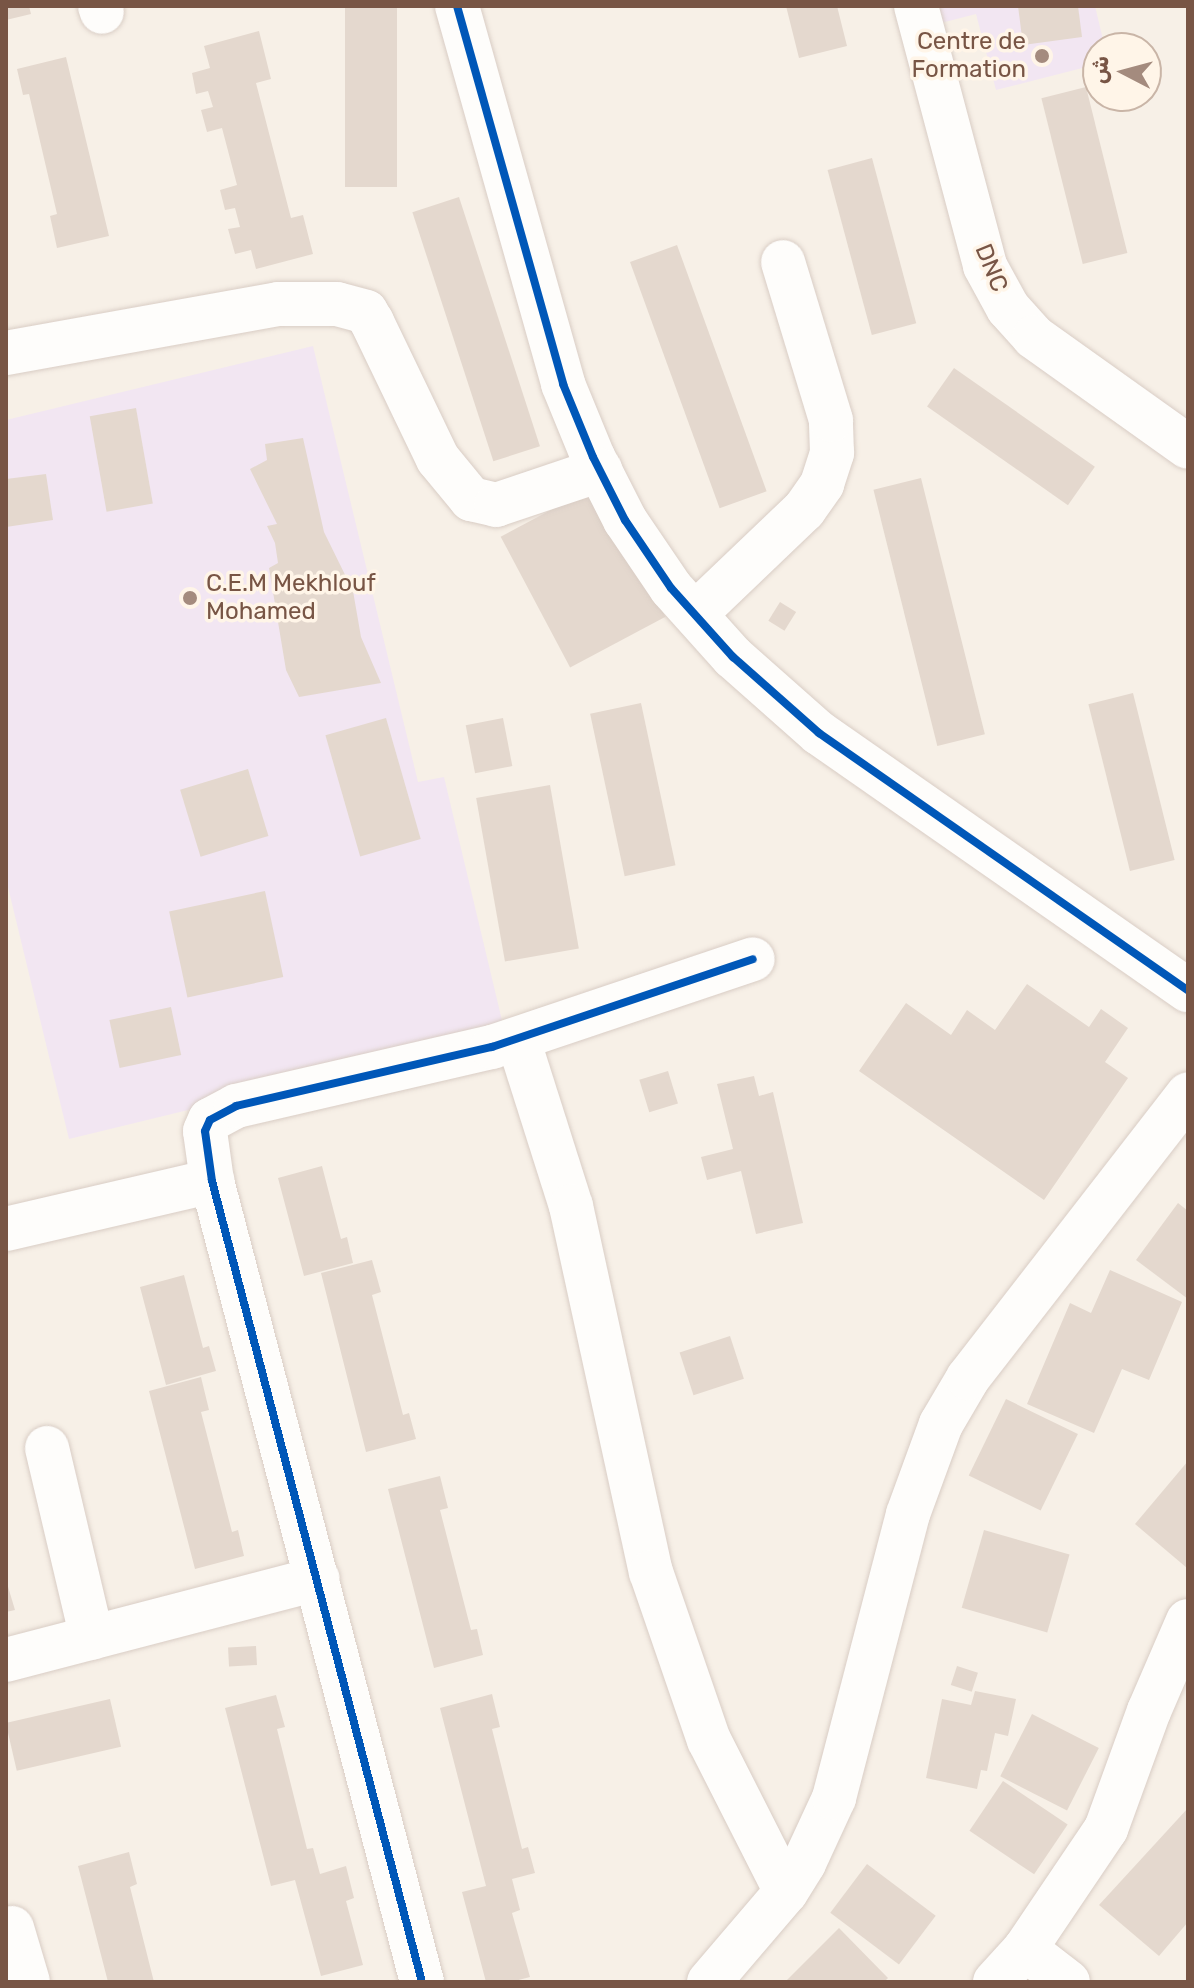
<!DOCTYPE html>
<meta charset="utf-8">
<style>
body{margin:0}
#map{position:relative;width:1194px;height:1988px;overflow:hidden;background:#f7f0e7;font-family:Rubik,"Noto Naskh Arabic",sans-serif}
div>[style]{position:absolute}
.education>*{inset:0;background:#f2e6f2}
.building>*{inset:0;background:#e4d8ce;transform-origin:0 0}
.roads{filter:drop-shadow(0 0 2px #d9cdc5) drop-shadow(0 0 2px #d9cdc5)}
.minor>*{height:44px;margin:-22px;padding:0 22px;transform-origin:22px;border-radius:22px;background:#fefdfb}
.cycleway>*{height:8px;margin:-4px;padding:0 4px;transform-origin:4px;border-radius:4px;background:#0057b8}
.dots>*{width:22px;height:22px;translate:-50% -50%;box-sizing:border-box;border:4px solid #fff5e8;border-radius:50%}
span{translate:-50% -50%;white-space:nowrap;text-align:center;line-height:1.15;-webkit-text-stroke:7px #fff5e8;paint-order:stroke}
.poi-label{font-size:24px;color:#785545}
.right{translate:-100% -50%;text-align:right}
.left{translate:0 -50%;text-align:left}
.street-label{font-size:24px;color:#785545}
.frame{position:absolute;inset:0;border:8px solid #785545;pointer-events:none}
.north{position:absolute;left:1082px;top:32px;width:80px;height:80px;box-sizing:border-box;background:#fff5e8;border:2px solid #c9b5a7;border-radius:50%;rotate:276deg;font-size:22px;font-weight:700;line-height:32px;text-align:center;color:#785545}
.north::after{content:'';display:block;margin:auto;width:28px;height:36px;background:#a48b7e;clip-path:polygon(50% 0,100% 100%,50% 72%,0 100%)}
</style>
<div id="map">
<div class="education">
<div style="clip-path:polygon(937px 6px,1095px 6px,1105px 48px,1098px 48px,1098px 64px,996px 90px,976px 14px,941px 23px)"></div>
<div style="clip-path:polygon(313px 346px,418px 782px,444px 777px,505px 1033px,69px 1139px,6px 879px,6px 420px)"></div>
</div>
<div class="building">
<div style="clip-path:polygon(6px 6px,29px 6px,31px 14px,6px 20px)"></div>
<div style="left:345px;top:6px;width:52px;height:181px"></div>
<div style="clip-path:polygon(786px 6px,837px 6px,847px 46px,799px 58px)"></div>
<div style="clip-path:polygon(1018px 6px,1078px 6px,1082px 37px,1023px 45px)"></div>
<div style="clip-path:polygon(259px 31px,271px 79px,256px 83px,291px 218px,303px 215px,313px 254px,256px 269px,251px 250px,235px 254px,228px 229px,240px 227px,235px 208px,225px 210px,220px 190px,237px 185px,222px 128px,207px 132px,201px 110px,213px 107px,208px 91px,196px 94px,192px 73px,210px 68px,204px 46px)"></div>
<div style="clip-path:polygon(66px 57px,109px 236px,57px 248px,50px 216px,57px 214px,29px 94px,23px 95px,17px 69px)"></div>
<div style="left:1086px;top:87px;width:171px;height:46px;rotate:76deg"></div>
<div style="left:872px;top:158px;width:171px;height:46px;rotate:75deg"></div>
<div style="left:459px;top:197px;width:262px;height:49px;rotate:72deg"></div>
<div style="left:677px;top:245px;width:262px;height:50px;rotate:70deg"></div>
<div style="left:954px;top:368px;width:172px;height:47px;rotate:35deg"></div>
<div style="left:136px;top:408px;width:97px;height:47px;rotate:80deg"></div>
<div style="clip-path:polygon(303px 438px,324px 532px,353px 591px,361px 637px,381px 683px,299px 697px,286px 670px,269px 568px,278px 563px,275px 543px,267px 526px,277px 524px,250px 469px,267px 460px,265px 444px)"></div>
<div style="clip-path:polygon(46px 474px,53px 520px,6px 527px,6px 479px)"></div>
<div style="left:921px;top:478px;width:264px;height:49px;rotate:76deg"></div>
<div style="left:596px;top:486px;width:148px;height:108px;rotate:62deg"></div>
<div style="left:780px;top:602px;width:19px;height:22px;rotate:32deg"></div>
<div style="left:1133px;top:693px;width:172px;height:46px;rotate:76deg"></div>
<div style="left:641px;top:703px;width:166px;height:52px;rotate:78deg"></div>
<div style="left:386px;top:718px;width:126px;height:63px;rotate:74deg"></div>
<div style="left:503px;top:718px;width:49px;height:38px;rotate:79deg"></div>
<div style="left:248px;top:769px;width:70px;height:71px;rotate:73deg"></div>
<div style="left:550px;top:785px;width:166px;height:75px;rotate:80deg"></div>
<div style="left:265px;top:891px;width:88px;height:98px;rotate:78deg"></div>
<div style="clip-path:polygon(1027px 984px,1089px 1027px,1101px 1009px,1128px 1028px,1105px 1062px,1128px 1078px,1044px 1200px,859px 1071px,906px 1003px,951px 1035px,967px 1010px,995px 1030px)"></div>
<div style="left:171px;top:1007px;width:49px;height:63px;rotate:78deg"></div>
<div style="left:668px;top:1071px;width:34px;height:30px;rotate:73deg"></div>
<div style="clip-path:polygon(754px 1076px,759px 1096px,773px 1092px,803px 1223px,756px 1234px,741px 1171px,707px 1180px,701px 1157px,733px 1149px,717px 1084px)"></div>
<div style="clip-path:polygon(322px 1166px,341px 1239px,347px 1237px,353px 1263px,304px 1276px,278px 1178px)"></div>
<div style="clip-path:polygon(1178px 1203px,1188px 1211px,1188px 1299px,1136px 1260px)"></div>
<div style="clip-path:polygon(372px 1260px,381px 1292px,372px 1295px,403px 1415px,409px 1413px,416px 1439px,366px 1452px,321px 1273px)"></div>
<div style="clip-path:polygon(1110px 1270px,1182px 1302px,1149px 1380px,1122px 1369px,1094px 1433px,1027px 1404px,1070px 1303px,1091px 1313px)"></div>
<div style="clip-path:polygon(184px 1275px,203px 1348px,209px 1346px,216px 1371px,166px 1385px,140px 1287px)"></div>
<div style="left:730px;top:1336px;width:45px;height:53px;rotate:72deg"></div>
<div style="clip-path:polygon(201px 1377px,209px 1410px,201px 1412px,232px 1532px,238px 1530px,244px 1556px,195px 1569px,149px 1391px)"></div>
<div style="left:1006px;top:1399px;width:80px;height:85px;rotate:26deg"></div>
<div style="clip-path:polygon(1188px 1461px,1188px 1566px,1187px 1568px,1135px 1524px)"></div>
<div style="clip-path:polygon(440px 1476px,448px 1508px,440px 1510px,471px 1630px,477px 1629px,483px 1655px,434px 1668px,388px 1489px)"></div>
<div style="left:984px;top:1530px;width:89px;height:81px;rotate:16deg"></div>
<div style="clip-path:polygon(6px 1580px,15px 1610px,6px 1612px)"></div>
<div style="left:256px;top:1646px;width:19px;height:28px;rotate:87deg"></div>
<div style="left:957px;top:1666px;width:22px;height:20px;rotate:18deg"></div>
<div style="clip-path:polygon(975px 1691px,1016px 1699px,1008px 1736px,995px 1733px,987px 1771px,981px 1770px,977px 1789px,926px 1778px,942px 1699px,971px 1705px)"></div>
<div style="clip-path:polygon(492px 1694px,500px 1727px,492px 1729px,522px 1849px,528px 1847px,535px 1873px,512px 1879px,520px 1910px,512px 1913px,530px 1977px,511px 1982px,486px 1982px,462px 1892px,486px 1886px,440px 1708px)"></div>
<div style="clip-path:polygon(276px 1695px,285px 1727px,277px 1729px,307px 1849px,313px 1848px,320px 1874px,346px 1866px,354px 1898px,346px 1901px,363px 1965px,321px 1976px,295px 1880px,271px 1886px,225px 1708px)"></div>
<div style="left:110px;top:1699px;width:49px;height:107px;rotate:77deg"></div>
<div style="left:1032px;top:1714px;width:75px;height:70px;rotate:27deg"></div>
<div style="left:1003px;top:1781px;width:78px;height:60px;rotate:34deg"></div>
<div style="clip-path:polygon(1188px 1808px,1188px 1922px,1159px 1956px,1099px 1905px)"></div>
<div style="clip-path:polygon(129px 1852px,137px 1884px,130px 1887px,154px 1982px,108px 1982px,78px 1866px)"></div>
<div style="left:867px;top:1864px;width:86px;height:61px;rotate:37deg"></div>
<div style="clip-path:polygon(839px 1928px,888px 1978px,884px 1982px,785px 1982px)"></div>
</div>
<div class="roads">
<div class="minor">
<div style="left:100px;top:6px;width:6px;rotate:72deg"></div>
<div style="left:457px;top:6px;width:393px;rotate:74.3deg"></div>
<div style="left:563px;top:384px;width:79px;rotate:67.7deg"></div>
<div style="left:593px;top:457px;width:71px;rotate:63.1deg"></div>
<div style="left:625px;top:520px;width:82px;rotate:55.9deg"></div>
<div style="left:671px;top:588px;width:93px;rotate:48.1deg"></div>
<div style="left:733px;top:657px;width:115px;rotate:41.5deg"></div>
<div style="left:819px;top:733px;width:450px;rotate:34.9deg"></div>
<div style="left:916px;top:6px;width:269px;rotate:75.1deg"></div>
<div style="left:985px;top:266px;width:48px;rotate:61.3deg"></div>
<div style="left:1008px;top:308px;width:39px;rotate:48deg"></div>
<div style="left:1034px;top:337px;width:189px;rotate:35.5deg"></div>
<div style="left:6px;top:353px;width:276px;rotate:-10.2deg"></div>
<div style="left:278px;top:304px;width:59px"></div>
<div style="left:337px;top:304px;width:30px;rotate:15deg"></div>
<div style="left:366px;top:312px;width:12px;rotate:59deg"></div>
<div style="left:372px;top:322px;width:152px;rotate:64.3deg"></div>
<div style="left:438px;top:459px;width:52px;rotate:50.5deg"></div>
<div style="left:471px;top:499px;width:26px;rotate:13deg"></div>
<div style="left:496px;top:505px;width:110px;rotate:-18.6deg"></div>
<div style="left:695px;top:614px;width:151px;rotate:-43.7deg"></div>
<div style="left:804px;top:510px;width:32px;rotate:-55deg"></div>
<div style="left:822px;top:484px;width:33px;rotate:-72deg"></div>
<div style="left:832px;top:453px;width:33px;rotate:-92deg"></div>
<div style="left:831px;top:420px;width:165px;rotate:-106.9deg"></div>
<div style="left:518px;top:1039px;width:175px;rotate:72.4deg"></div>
<div style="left:571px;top:1206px;width:375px;rotate:77.7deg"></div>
<div style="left:651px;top:1572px;width:178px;rotate:71deg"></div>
<div style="left:709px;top:1740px;width:170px;rotate:63.1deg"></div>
<div style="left:6px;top:1229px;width:212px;rotate:-13.1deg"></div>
<div style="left:47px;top:1448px;width:195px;rotate:76.7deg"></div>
<div style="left:6px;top:1660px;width:322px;rotate:-14.6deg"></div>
<div style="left:12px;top:1928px;width:56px;rotate:73.5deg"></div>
<div style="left:1025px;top:1949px;width:54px;rotate:37.5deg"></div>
<div style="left:422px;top:1982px;width:828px;rotate:-104.69deg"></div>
<div style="left:212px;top:1181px;width:50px;rotate:-98deg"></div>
<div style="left:205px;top:1131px;width:12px;rotate:-66deg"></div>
<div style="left:210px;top:1120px;width:30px;rotate:-28deg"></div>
<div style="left:236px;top:1106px;width:263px;rotate:-13deg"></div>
<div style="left:492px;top:1047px;width:275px;rotate:-18.6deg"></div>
<div style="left:709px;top:1982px;width:118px;rotate:-49.5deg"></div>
<div style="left:786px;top:1892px;width:34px;rotate:-58deg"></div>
<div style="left:804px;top:1863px;width:72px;rotate:-65.2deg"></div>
<div style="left:834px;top:1798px;width:293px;rotate:-75.4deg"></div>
<div style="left:908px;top:1514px;width:96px;rotate:-69.9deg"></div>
<div style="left:941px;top:1424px;width:53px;rotate:-59.6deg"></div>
<div style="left:968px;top:1378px;width:359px;rotate:-52.2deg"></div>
<div style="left:995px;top:1982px;width:45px;rotate:-47.7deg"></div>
<div style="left:1025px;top:1949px;width:145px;rotate:-56deg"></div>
<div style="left:1106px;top:1829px;width:126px;rotate:-70deg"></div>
<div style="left:1149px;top:1711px;width:98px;rotate:-66.6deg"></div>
</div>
</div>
<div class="cycleway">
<div style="left:457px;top:6px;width:393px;rotate:74.3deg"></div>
<div style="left:563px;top:384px;width:79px;rotate:67.7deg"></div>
<div style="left:593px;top:457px;width:71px;rotate:63.1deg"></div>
<div style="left:625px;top:520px;width:82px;rotate:55.9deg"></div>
<div style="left:671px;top:588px;width:93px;rotate:48.1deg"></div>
<div style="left:733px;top:657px;width:115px;rotate:41.5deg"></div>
<div style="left:819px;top:733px;width:450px;rotate:34.9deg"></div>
<div style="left:422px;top:1982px;width:828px;rotate:-104.69deg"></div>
<div style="left:212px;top:1181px;width:50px;rotate:-98deg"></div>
<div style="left:205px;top:1131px;width:12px;rotate:-66deg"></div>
<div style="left:210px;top:1120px;width:30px;rotate:-28deg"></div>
<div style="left:236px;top:1106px;width:263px;rotate:-13deg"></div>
<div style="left:492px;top:1047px;width:275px;rotate:-18.6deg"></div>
</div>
<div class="dots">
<div style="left:1042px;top:56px;background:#a48b7e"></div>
<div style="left:190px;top:598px;background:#a48b7e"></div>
</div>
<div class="poi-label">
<span class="right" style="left:1026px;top:56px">Centre de<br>Formation</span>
<span class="left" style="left:206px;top:598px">C.E.M Mekhlouf<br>Mohamed</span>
</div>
<div class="street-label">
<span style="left:991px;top:268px;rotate:68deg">DNC</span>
</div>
<div class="frame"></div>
<div class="north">ش</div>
</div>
